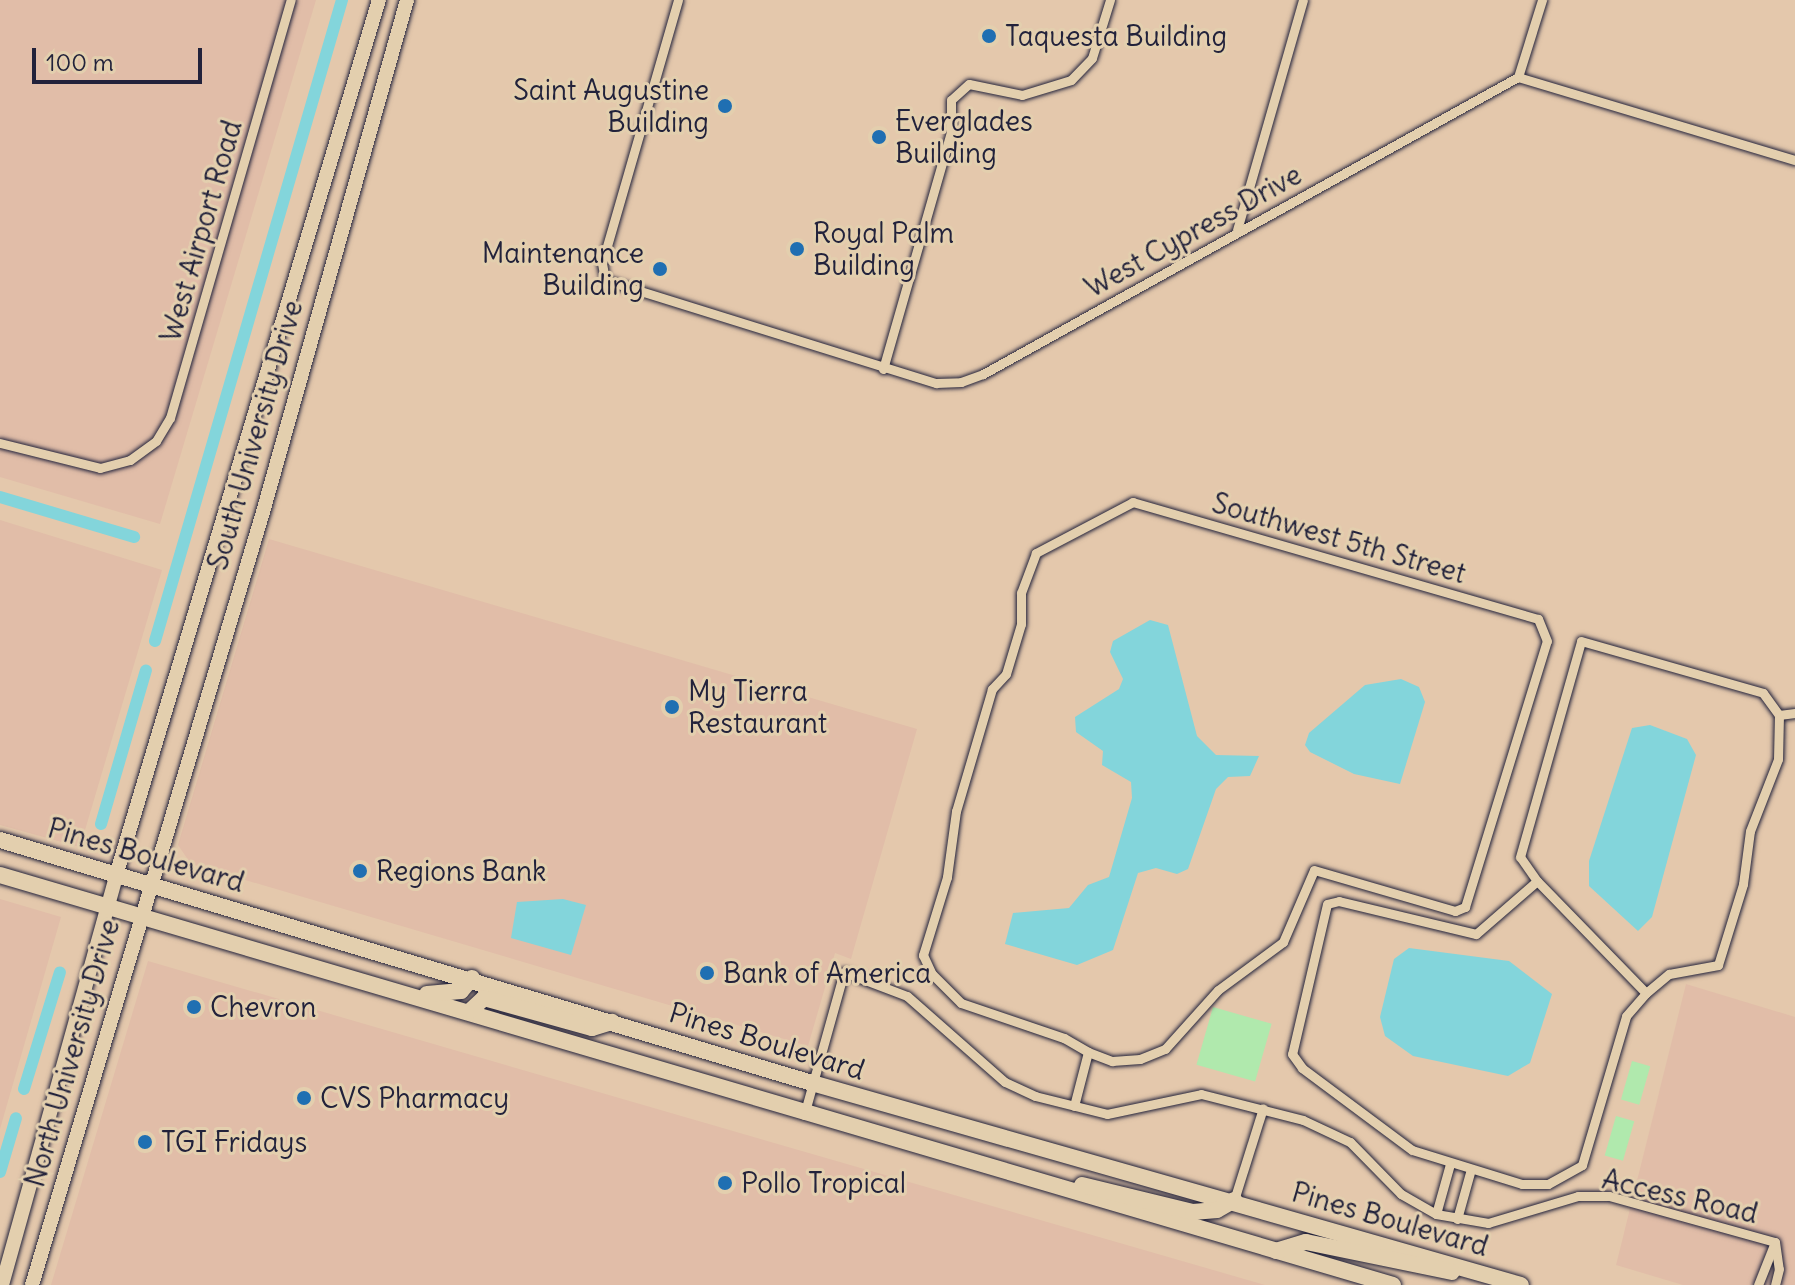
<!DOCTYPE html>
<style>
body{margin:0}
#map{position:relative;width:1795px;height:1285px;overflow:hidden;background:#e4c8ac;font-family:Delius,sans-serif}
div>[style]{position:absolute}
.built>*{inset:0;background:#e1bda8}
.green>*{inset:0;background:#b0e9ad;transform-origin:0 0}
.water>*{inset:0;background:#83d5db}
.canal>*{height:12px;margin:-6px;padding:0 6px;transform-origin:6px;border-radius:6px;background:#83d5db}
.roads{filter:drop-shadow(0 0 2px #22223b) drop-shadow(0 0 2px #22223b)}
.street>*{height:9px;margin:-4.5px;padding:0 4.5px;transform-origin:4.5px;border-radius:4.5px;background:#e3cfae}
.primary>*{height:14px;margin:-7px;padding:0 7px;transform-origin:7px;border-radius:7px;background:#e3cfae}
.highway>*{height:16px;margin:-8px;padding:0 8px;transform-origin:8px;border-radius:8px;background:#e3cfae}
.dots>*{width:22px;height:22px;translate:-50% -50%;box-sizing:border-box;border:4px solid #e3cfae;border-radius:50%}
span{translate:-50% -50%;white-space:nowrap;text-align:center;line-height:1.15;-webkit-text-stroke:6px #e3cfae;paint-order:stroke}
.poi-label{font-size:28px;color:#22223b}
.left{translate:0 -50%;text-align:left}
.right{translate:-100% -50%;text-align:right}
.street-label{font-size:28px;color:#22223b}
.scale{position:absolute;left:32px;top:48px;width:170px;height:36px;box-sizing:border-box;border:4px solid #22223b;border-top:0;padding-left:10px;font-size:24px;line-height:28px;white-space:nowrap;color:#22223b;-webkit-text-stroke:6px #e3cfae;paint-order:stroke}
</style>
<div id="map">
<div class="built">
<div style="clip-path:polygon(0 0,316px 0,160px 524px,0 477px)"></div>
<div style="clip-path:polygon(0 520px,162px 570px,80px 847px,0 825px)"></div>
<div style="clip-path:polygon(269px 539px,917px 729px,851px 959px,835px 953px,808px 1046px,191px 864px,178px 845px)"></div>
<div style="clip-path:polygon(0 899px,61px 917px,0 1129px)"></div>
<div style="clip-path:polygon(148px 961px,788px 1147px,1265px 1285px,51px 1285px)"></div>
<div style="clip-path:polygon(1686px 984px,1795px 1017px,1795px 1285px,1683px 1285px,1616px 1265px)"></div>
</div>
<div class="green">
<div style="left:1213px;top:1007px;width:61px;height:60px;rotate:16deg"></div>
<div style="left:1632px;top:1061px;width:19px;height:40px;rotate:16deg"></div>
<div style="left:1616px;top:1116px;width:19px;height:41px;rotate:16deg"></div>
</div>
<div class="water">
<div style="clip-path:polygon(1150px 620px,1168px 625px,1197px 736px,1216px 755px,1259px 756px,1250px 776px,1228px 777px,1216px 789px,1188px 869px,1177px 874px,1156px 868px,1138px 873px,1113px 950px,1077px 965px,1005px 944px,1013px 913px,1069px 908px,1088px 885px,1109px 877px,1132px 798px,1131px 782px,1102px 765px,1103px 751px,1076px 732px,1075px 717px,1119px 689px,1123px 679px,1110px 652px,1113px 641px)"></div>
<div style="clip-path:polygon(1401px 679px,1419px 687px,1425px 702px,1400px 784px,1354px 774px,1310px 752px,1305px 745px,1309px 733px,1365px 685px)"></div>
<div style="clip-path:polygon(1650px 725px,1687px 739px,1696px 755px,1652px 917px,1638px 931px,1589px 886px,1589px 861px,1632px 728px)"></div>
<div style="clip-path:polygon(563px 899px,586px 905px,571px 955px,511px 938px,517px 902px)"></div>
<div style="clip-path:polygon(1409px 948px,1509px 961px,1552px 994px,1530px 1063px,1508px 1076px,1413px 1056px,1385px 1036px,1380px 1017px,1394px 959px)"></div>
</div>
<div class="canal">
<div style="left:0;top:497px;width:140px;rotate:16.6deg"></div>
<div style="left:155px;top:641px;width:668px;rotate:-73.74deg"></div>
<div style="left:101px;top:824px;width:160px;rotate:-73.7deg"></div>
<div style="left:24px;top:1089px;width:122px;rotate:-72.9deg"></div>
<div style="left:0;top:1172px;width:56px;rotate:-73.5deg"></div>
</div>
<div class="roads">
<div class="street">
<div style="left:678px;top:0;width:274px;rotate:106.1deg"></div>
<div style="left:602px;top:263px;width:17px;rotate:80deg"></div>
<div style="left:605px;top:280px;width:347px;rotate:17.3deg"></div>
<div style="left:936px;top:383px;width:25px;rotate:-2deg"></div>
<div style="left:961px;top:382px;width:23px;rotate:-20deg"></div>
<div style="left:983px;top:374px;width:612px;rotate:-29.04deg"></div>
<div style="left:1518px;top:77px;width:289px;rotate:16.7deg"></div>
<div style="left:1518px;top:77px;width:81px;rotate:-72.7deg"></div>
<div style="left:1237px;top:230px;width:239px;rotate:-74deg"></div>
<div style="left:883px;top:369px;width:247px;rotate:-74deg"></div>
<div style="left:951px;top:132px;width:32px;rotate:-90deg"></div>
<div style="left:951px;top:100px;width:24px;rotate:-42deg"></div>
<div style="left:969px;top:84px;width:54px;rotate:11.7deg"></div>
<div style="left:1022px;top:95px;width:51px;rotate:-17deg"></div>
<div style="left:1071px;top:80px;width:30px;rotate:-46deg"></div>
<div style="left:1092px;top:58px;width:61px;rotate:-72.8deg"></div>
<div style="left:0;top:443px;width:103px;rotate:14deg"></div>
<div style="left:100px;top:468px;width:31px;rotate:-15deg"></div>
<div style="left:130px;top:460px;width:32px;rotate:-36deg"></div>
<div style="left:156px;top:441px;width:27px;rotate:-59deg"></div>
<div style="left:170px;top:418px;width:435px;rotate:-73.9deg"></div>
<div style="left:1537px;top:881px;width:81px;rotate:139deg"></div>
<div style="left:1476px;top:934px;width:141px;rotate:-166.5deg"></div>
<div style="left:1339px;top:901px;width:12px;rotate:166deg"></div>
<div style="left:1327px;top:904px;width:154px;rotate:103.1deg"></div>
<div style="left:1292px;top:1054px;width:17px;rotate:54deg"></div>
<div style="left:1302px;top:1068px;width:137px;rotate:36.7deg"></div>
<div style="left:1412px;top:1150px;width:115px;rotate:17.2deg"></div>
<div style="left:1522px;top:1184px;width:26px"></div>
<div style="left:1548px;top:1184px;width:39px;rotate:-29deg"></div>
<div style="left:1582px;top:1165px;width:155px;rotate:-73.5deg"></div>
<div style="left:1626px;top:1016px;width:30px;rotate:-49deg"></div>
<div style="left:1646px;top:993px;width:156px;rotate:-134.2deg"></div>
<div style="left:1537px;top:881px;width:29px;rotate:-125deg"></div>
<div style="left:1520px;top:857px;width:224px;rotate:-74.2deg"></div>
<div style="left:1581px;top:641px;width:189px;rotate:15.9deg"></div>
<div style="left:1763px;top:693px;width:27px;rotate:54deg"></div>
<div style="left:1779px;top:715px;width:16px;rotate:-7deg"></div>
<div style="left:1646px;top:993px;width:30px;rotate:-40deg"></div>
<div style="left:1669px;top:974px;width:50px;rotate:-10.4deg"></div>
<div style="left:1718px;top:965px;width:85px;rotate:-72.8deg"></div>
<div style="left:1743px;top:884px;width:53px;rotate:-82.5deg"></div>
<div style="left:1750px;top:831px;width:77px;rotate:-68.7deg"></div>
<div style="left:1778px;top:759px;width:44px;rotate:-88.7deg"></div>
<div style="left:1074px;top:1106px;width:56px;rotate:-75.5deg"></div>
<div style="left:1088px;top:1052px;width:26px;rotate:21deg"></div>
<div style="left:1112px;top:1061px;width:28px;rotate:-4deg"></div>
<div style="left:1140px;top:1059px;width:27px;rotate:-22deg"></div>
<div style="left:1165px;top:1049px;width:79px;rotate:-48.1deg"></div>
<div style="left:1218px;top:990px;width:81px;rotate:-36.4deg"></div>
<div style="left:1283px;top:942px;width:78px;rotate:-66.7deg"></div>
<div style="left:1314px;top:870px;width:147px;rotate:16.2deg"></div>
<div style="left:1455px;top:911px;width:11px;rotate:-22deg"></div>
<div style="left:1465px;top:907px;width:278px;rotate:-72.9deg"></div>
<div style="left:1547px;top:641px;width:24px;rotate:-112deg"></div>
<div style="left:1538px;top:619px;width:422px;rotate:-163.9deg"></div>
<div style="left:1133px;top:502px;width:110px;rotate:152.3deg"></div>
<div style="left:1036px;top:553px;width:43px;rotate:110.6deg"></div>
<div style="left:1021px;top:593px;width:31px;rotate:90deg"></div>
<div style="left:1021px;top:624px;width:52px;rotate:106.7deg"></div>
<div style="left:1006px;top:674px;width:21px;rotate:133deg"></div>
<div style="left:992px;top:689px;width:127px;rotate:106.4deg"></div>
<div style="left:956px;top:811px;width:67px;rotate:97.8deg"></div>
<div style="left:947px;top:877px;width:82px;rotate:107.1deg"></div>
<div style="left:923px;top:955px;width:21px;rotate:65deg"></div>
<div style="left:932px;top:974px;width:41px;rotate:45deg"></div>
<div style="left:961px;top:1003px;width:109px;rotate:18.8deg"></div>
<div style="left:1064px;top:1038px;width:28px;rotate:30deg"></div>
<div style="left:804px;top:1115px;width:148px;rotate:-74.4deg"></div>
<div style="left:844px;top:972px;width:67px;rotate:20.9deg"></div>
<div style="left:907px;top:996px;width:130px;rotate:41.3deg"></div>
<div style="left:1005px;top:1082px;width:33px;rotate:25deg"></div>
<div style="left:1035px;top:1096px;width:74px;rotate:14deg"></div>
<div style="left:1107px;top:1114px;width:96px;rotate:-12deg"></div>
<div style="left:1201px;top:1094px;width:105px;rotate:14.3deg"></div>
<div style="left:1303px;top:1120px;width:52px;rotate:25.1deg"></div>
<div style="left:1350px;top:1142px;width:73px;rotate:45.6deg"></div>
<div style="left:1401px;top:1194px;width:40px;rotate:29.7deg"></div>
<div style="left:1436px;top:1214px;width:53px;rotate:9.8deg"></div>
<div style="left:1488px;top:1223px;width:94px;rotate:-16.7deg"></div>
<div style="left:1578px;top:1196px;width:31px"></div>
<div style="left:1609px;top:1196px;width:172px;rotate:15.5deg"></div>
<div style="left:1234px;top:1200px;width:96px;rotate:-72.5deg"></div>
<div style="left:1436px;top:1214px;width:52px;rotate:-74.4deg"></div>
<div style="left:1457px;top:1219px;width:52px;rotate:-74.4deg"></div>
<div style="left:1775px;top:1242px;width:27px;rotate:82deg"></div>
<div style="left:1779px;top:1269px;width:16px;rotate:104deg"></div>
<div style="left:1758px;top:1285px;width:46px;rotate:-68.4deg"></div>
</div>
<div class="primary">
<div style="left:2px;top:1285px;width:429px;rotate:-74.4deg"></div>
<div style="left:117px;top:872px;width:911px;rotate:-73.28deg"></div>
<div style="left:32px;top:1285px;width:807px;rotate:-73.36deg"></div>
<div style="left:263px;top:512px;width:532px;rotate:-74.29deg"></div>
</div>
<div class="highway">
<div style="left:0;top:840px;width:848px;rotate:16.66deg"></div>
<div style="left:812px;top:1083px;width:737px;rotate:15.9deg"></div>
<div style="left:0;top:875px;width:1452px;rotate:16.4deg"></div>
<div style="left:427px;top:994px;width:34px;rotate:-5deg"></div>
<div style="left:461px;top:991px;width:17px;rotate:-50deg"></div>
<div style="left:470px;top:1011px;width:19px;rotate:-43deg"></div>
<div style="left:484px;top:998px;width:112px;rotate:15.5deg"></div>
<div style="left:592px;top:1028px;width:21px;rotate:-17deg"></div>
<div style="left:1082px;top:1185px;width:114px;rotate:13.7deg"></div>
<div style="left:1193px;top:1212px;width:24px;rotate:-5deg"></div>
<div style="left:1217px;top:1210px;width:20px;rotate:-30deg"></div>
<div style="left:1276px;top:1251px;width:31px;rotate:-17deg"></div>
<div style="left:1306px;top:1242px;width:149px;rotate:11.6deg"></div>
</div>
</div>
<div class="dots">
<div style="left:989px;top:36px;background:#1f6fb2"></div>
<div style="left:725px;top:106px;background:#1f6fb2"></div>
<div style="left:879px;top:137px;background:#1f6fb2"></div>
<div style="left:797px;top:249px;background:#1f6fb2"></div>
<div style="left:660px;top:269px;background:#1f6fb2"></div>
<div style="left:672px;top:707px;background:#1f6fb2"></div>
<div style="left:360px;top:871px;background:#1f6fb2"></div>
<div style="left:707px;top:973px;background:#1f6fb2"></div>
<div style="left:194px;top:1007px;background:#1f6fb2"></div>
<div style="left:304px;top:1098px;background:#1f6fb2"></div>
<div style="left:145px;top:1142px;background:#1f6fb2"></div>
<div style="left:725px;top:1183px;background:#1f6fb2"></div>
</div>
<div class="poi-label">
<span class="left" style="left:1005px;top:36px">Taquesta Building</span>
<span class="right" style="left:709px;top:106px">Saint Augustine<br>Building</span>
<span class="left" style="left:895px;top:137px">Everglades<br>Building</span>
<span class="left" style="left:813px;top:249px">Royal Palm<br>Building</span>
<span class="right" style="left:644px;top:269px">Maintenance<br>Building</span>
<span class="left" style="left:688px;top:707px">My Tierra<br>Restaurant</span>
<span class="left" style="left:376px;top:871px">Regions Bank</span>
<span class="left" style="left:723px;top:973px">Bank of America</span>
<span class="left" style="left:210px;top:1007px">Chevron</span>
<span class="left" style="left:320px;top:1098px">CVS Pharmacy</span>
<span class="left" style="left:161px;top:1142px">TGI Fridays</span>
<span class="left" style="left:741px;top:1183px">Pollo Tropical</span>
</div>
<div class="street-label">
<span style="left:201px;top:231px;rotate:-74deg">West Airport Road</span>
<span style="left:1193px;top:231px;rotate:-29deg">West Cypress Drive</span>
<span style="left:255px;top:435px;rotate:-74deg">South University Drive</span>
<span style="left:1339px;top:538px;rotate:16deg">Southwest 5th Street</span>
<span style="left:146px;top:855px;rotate:16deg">Pines Boulevard</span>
<span style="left:767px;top:1041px;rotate:17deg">Pines Boulevard</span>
<span style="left:72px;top:1053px;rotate:-74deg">North University Drive</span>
<span style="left:1680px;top:1196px;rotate:13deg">Access Road</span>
<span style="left:1390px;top:1219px;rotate:16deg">Pines Boulevard</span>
</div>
<div class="scale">100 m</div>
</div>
